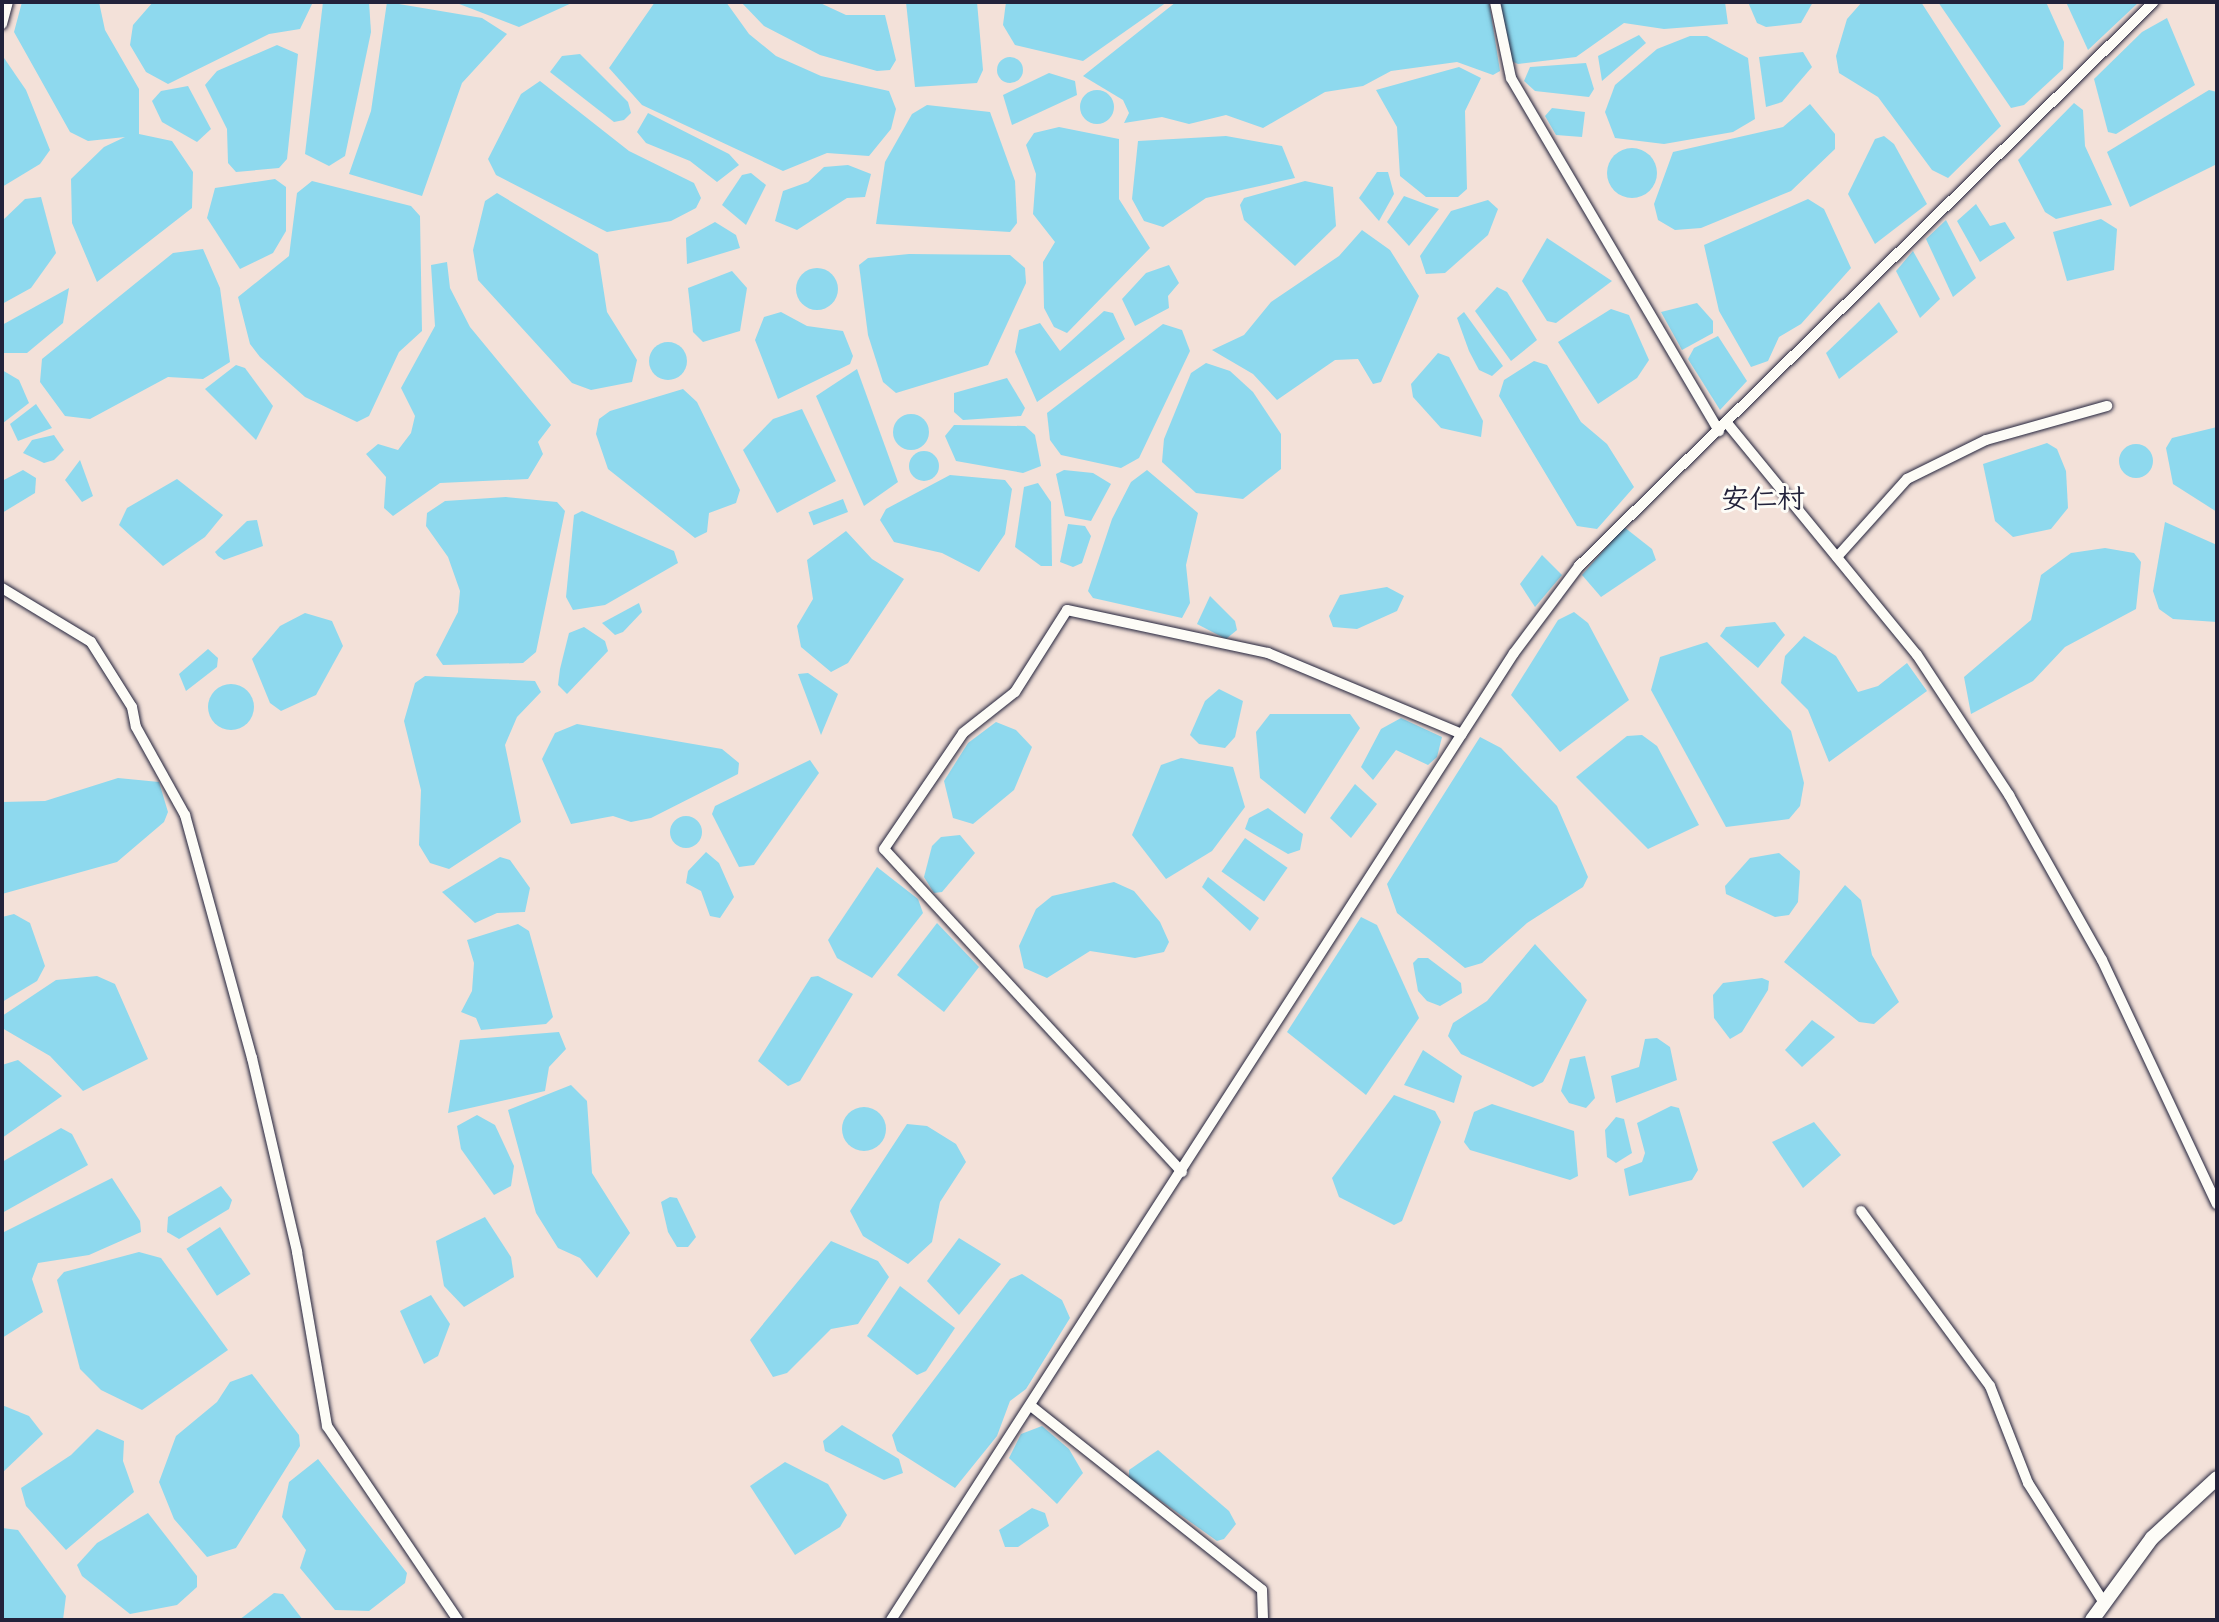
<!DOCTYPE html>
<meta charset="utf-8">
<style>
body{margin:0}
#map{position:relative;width:2219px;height:1622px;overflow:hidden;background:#f3e1d9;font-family:"Patrick Hand","LXGW WenKai TC",sans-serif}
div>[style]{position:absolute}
.water>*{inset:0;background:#8ed9ee;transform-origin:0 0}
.round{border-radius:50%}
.roads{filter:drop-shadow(0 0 2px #22223b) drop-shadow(0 0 2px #22223b)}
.street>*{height:10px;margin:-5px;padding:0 5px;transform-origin:5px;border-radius:5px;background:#fdfcf7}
.secondary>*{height:14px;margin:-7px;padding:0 7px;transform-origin:7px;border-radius:7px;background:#fdfcf7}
span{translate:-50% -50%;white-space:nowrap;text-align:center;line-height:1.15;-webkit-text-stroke:6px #fdfcf7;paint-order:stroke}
.quarter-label{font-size:28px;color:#22223b}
.frame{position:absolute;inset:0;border:4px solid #22223b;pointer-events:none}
</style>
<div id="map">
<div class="water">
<div style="clip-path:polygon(22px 2px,99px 2px,105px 30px,139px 89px,139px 134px,172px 141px,193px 172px,192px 208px,97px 282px,72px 223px,71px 179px,104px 147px,125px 137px,88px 141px,70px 132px,14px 32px)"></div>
<div style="clip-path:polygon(153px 2px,313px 2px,300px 29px,269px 34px,168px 84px,146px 72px,130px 45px,133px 25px)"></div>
<div style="clip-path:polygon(323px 2px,369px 2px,371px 32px,345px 156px,329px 166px,305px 154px)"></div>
<div style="clip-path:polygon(387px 2px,482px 18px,507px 34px,462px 83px,422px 196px,349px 174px,371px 111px)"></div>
<div style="clip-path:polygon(454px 2px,574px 2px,519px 27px)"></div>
<div style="clip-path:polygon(655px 2px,726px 2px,749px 34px,776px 56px,821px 76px,889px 91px,896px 109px,891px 129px,869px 156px,827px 153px,783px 171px,642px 105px,609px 68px)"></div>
<div style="clip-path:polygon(741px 2px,818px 2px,846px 15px,885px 15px,896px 60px,890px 70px,877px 71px,820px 55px,764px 26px)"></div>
<div style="clip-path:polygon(906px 2px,977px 2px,983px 70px,977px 83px,915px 87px)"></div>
<div style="clip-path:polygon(1006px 2px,1167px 2px,1083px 61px,1015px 45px,1003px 25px)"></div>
<div style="clip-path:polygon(1176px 2px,1489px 2px,1500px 71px,1493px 75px,1457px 62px,1391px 71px,1363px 86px,1325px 92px,1263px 128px,1226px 115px,1189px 124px,1162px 117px,1124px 123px,1129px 113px,1123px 100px,1083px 76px)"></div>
<div style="clip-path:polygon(1500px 2px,1725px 2px,1728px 24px,1664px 29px,1624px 23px,1576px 57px,1518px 64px,1507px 59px)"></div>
<div style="clip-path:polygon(1748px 2px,1813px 2px,1801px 23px,1766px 27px,1757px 23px)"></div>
<div style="clip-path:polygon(1862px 2px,1921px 2px,2001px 126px,1948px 178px,1932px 170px,1878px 97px,1839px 73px,1836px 56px,1847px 19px)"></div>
<div style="clip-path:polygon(1938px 2px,2046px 2px,2064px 42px,2063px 69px,2024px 105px,2011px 108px)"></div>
<div style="clip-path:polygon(2066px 2px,2139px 2px,2088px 50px)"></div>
<div style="clip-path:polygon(2167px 18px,2195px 85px,2116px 134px,2108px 132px,2094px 79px,2142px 32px)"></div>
<div style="clip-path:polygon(1639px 35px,1646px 43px,1602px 81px,1598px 56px)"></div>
<div style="clip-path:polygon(1690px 36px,1707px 36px,1748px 58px,1755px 119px,1733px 132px,1664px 144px,1615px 138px,1605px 112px,1615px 85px,1657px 49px)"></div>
<div style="clip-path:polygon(277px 45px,298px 54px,287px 159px,279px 168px,236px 172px,228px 163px,227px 129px,205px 85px,217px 71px)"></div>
<div style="clip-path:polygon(1803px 52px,1812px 67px,1782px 102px,1766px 107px,1759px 57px)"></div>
<div style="clip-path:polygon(580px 54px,628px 102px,631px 113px,624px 120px,614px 122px,550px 72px,562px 56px)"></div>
<div style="clip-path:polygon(2px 55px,26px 90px,50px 150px,40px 164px,2px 187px)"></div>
<div class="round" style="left:997px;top:57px;width:26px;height:26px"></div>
<div style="clip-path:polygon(1586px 63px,1594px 89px,1589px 97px,1535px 91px,1524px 81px,1530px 67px)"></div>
<div style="clip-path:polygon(1459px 67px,1481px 78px,1465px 111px,1467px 189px,1458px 197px,1426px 197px,1400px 176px,1397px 127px,1376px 90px)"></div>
<div style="clip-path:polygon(1049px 73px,1075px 81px,1077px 95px,1012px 125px,1003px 95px)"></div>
<div style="clip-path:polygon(540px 81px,629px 151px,694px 183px,701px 198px,696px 208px,671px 221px,607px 232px,496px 175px,488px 159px,521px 94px)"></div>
<div style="clip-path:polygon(188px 86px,211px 129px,197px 142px,162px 122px,152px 101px,161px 91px)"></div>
<div style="clip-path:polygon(2209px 90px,2217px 92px,2217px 164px,2130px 207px,2107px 152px)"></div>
<div class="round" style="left:1080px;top:90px;width:34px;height:34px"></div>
<div style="clip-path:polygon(2074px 103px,2083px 110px,2085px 146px,2112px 205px,2056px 219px,2045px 212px,2018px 160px)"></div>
<div style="clip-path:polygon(1810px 104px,1835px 134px,1835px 149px,1791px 191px,1701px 228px,1675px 230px,1658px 220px,1654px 204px,1673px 152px,1783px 127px)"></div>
<div style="clip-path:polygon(927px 105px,990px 112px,1015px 181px,1017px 223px,1010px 232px,876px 224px,885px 162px,912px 114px)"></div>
<div style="clip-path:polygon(1552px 108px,1585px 112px,1582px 137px,1556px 135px,1545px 116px)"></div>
<div style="clip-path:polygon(648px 113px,729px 154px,739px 165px,717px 182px,690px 161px,646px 143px,637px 132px)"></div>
<div style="clip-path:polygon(1059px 127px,1119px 139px,1119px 199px,1150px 248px,1067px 333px,1054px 327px,1044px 308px,1043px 262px,1055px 242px,1033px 214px,1036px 174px,1026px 145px,1034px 133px)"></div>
<div style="clip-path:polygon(1226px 136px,1282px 146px,1295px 178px,1206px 198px,1163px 227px,1144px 221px,1132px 199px,1138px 141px)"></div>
<div style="clip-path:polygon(1884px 136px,1894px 144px,1927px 204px,1875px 244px,1848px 194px,1875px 139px)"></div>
<div class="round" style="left:1607px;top:148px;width:50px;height:50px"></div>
<div style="clip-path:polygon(848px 165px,871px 174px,865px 197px,847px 198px,797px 230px,775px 221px,783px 191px,808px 182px,824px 167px)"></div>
<div style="clip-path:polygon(1377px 172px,1388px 172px,1394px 194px,1379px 221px,1359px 198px)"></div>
<div style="clip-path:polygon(751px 173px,766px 185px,746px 225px,722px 205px,742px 175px)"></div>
<div style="clip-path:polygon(275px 179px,286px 187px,286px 231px,273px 253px,240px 269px,207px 218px,215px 188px)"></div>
<div style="clip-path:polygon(312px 181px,411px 206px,420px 216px,422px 331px,399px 352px,369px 416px,357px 422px,305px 397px,260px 357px,250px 344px,238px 297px,289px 256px,297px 193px)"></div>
<div style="clip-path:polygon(1305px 181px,1333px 187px,1336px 226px,1295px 266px,1244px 220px,1240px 205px,1244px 198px)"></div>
<div style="clip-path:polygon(497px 193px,598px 254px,607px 312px,637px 360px,632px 382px,591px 390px,572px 383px,478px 280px,473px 250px,485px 201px)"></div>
<div style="clip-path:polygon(1404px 196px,1439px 209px,1409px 246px,1387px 222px)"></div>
<div style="clip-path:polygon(41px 197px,56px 253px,31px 288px,2px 304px,2px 221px,25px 199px)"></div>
<div style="clip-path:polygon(1808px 199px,1824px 209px,1851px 268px,1801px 324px,1779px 337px,1768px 361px,1751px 367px,1719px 311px,1704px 245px)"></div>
<div style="clip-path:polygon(1488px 200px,1498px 209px,1488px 235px,1445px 273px,1426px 274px,1420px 256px,1451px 211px)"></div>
<div style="clip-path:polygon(1976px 204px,1990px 226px,2005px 222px,2015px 238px,1980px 262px,1957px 221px)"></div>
<div style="clip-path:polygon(2101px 219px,2117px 229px,2114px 270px,2067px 281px,2053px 232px)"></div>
<div style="clip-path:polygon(1946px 220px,1976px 278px,1953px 297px,1926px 239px)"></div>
<div style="clip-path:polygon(715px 222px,736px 235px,740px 248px,687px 264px,686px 238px)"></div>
<div style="clip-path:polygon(1362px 230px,1390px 250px,1419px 296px,1381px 382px,1373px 384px,1358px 359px,1335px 360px,1277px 400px,1253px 374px,1212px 350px,1244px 335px,1271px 302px,1339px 256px)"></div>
<div style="clip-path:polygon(1547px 238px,1612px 281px,1556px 323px,1547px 321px,1522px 281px)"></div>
<div style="clip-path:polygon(203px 249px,220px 288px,230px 362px,203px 379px,168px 377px,90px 419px,65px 416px,40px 382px,42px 359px,173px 253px)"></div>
<div style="clip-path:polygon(1913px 251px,1940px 299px,1920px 318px,1896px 271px)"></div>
<div style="clip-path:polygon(909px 254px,1010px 255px,1025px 268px,1026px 283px,988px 365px,896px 393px,883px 382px,868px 335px,859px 265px,868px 258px)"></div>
<div style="clip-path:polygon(447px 262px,450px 288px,470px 327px,551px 425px,538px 442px,543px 454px,528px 479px,440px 483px,393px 516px,384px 508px,386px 477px,366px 454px,378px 444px,398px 450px,411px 433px,415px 416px,401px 388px,435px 326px,431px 265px)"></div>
<div style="clip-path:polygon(1169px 265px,1179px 283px,1168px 296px,1169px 308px,1135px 326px,1122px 299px,1146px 273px)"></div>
<div class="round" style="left:796px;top:268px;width:42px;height:42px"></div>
<div style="clip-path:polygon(732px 271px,747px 288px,740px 331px,703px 342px,693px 332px,688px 288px)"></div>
<div style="clip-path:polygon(1497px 287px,1507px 292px,1537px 340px,1511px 361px,1475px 311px)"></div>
<div style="clip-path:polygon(69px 288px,63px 323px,27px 353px,2px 353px,2px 325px)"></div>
<div style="clip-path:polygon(1879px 302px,1898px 332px,1839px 379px,1826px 353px)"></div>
<div style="clip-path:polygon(1697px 303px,1713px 321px,1713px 333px,1682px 350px,1661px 312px)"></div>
<div style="clip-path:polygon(1611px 309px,1629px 315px,1649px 360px,1637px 378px,1598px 404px,1558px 342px)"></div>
<div style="clip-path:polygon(1104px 311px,1113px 313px,1125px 339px,1037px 402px,1015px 352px,1019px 330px,1040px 323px,1060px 351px)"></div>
<div style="clip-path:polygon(781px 312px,807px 326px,843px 331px,853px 356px,850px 364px,778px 399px,755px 340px,764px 317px)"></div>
<div style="clip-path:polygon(1464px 312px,1503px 366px,1492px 376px,1479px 370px,1469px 351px,1457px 318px)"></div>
<div style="clip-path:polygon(1163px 324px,1182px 330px,1190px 351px,1139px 458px,1121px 468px,1061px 455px,1050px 440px,1047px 413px)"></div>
<div style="clip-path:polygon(1718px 336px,1747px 381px,1720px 410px,1688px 359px,1694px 348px)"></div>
<div class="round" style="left:649px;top:342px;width:38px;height:38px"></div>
<div style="clip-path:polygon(1438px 353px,1449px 357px,1483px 421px,1481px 437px,1441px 428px,1413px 397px,1411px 384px)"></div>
<div style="clip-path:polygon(1534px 361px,1547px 365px,1581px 422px,1607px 444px,1634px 487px,1597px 529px,1577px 526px,1499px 396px,1504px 380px)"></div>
<div style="clip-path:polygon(1206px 363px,1230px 371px,1253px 392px,1281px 434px,1281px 469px,1243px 499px,1196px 493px,1162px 462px,1164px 439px,1191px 373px)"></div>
<div style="clip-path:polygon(236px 365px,245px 368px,273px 406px,256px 440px,205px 389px)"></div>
<div style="clip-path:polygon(857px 369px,898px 482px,864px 506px,816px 396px)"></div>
<div style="clip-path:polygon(2px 370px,19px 380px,29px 403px,3px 423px)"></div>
<div style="clip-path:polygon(1007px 378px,1025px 408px,1021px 416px,963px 420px,954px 412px,954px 393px)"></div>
<div style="clip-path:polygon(683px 389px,697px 402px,740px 490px,736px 503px,709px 513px,707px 532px,695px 538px,608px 469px,596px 434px,599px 419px,610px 411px)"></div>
<div style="clip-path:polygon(36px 404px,52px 428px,18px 441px,10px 424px)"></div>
<div style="clip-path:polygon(802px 409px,836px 481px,777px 513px,743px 450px,773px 419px)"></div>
<div class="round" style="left:893px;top:414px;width:36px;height:36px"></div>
<div style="clip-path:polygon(954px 425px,1025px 426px,1035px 435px,1041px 466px,1023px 473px,956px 461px,945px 436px)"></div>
<div style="clip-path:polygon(2217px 427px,2217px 512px,2173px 484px,2166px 448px,2172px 438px)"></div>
<div style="clip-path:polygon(54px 435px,64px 450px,54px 460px,44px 463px,23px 453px,32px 440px)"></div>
<div style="clip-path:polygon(2047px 443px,2057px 449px,2066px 471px,2068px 508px,2051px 529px,2013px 537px,1995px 521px,1983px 464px)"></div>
<div class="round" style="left:2119px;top:444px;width:34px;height:34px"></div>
<div class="round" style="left:909px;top:451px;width:30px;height:30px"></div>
<div style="clip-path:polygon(80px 460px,93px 496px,82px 502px,65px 480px)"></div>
<div style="clip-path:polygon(23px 470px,36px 478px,35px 493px,2px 513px,2px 481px)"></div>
<div style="clip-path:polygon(1064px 470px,1093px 473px,1111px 484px,1091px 521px,1065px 516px,1056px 474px)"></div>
<div style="clip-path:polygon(1147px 470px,1198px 513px,1186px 565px,1190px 603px,1182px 618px,1093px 598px,1088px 591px,1112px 519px,1131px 482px)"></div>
<div style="clip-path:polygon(950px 475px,1005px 480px,1012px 489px,1005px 534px,979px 572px,942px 553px,894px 542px,880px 520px,886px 509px)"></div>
<div style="clip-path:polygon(177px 479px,223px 515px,205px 537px,163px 566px,119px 525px,127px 508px)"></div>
<div style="clip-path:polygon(1038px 483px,1051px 502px,1052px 566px,1041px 566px,1015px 547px,1024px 487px)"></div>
<div style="clip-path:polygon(506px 497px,557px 502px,565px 511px,536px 652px,523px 663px,443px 665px,436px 655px,458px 612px,460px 591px,448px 557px,426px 526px,427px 513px,445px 501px)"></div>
<div style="left:843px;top:499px;width:14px;height:37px;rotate:69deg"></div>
<div style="clip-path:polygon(582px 511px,674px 551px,678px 563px,605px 605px,573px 610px,566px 597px,574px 515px)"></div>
<div style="clip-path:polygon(257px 520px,263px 546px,224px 560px,218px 556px,215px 552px,247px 521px)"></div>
<div style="clip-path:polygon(2165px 522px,2217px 545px,2217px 622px,2173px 619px,2159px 609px,2153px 591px)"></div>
<div style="clip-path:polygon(1068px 524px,1085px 526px,1091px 536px,1082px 563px,1073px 567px,1060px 562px)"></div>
<div style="clip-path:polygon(1624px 527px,1652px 549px,1656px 560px,1601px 597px,1582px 575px)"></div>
<div style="clip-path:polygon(846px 531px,872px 559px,904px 579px,848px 663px,831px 672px,801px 647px,797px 626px,813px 599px,807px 560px)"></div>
<div style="clip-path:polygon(2105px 548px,2134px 553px,2141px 562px,2136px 609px,2065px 647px,2033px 681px,1971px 714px,1964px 677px,2031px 620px,2041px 575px,2071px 553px)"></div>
<div style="clip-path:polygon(1542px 555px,1562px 575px,1535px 607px,1520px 584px)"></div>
<div style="clip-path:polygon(1387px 587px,1404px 596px,1397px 611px,1357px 629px,1333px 627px,1329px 616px,1340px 595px)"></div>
<div style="clip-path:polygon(1210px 596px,1235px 621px,1237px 630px,1226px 639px,1197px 624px)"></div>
<div style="clip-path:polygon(639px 603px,642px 612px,623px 632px,615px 635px,602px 623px)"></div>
<div style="clip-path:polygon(1574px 612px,1588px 623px,1629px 700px,1560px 752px,1511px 695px,1558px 620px)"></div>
<div style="clip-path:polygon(305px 613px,332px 621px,343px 646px,316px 695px,281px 711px,270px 703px,252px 659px,280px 626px)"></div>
<div style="clip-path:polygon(1775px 622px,1785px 635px,1758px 668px,1720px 636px,1726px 627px)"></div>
<div style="clip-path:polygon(584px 627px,605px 641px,608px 651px,567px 694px,558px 685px,560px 669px,569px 633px)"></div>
<div style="clip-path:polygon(1804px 636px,1836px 656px,1858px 692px,1878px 686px,1907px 663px,1927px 691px,1829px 762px,1808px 710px,1781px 683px,1785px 656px)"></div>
<div style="clip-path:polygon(1707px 642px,1791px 731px,1804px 783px,1800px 806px,1789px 819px,1726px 827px,1651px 690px,1660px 657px)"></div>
<div style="clip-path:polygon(208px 649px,218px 658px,217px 667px,186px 691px,179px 674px)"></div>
<div style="clip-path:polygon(808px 673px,838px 694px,821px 735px,798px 674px)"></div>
<div style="clip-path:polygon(425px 676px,535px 681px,541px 692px,517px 717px,505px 745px,521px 822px,449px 869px,430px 863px,419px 845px,421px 790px,404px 721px,415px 683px)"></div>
<div class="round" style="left:208px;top:684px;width:46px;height:46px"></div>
<div style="clip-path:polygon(1219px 689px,1243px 701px,1235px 737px,1225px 748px,1199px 744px,1190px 735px,1205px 701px)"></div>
<div style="clip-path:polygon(1270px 714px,1350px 714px,1360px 728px,1305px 814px,1260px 778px,1256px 732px)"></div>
<div style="clip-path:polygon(1401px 718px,1442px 737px,1437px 757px,1428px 765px,1396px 750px,1373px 780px,1361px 767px,1381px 729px)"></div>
<div style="clip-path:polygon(996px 722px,1016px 730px,1032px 747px,1014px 790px,973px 824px,953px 818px,944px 781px,968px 743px)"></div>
<div style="clip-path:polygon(577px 724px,722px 749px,739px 763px,738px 774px,651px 818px,631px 822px,613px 816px,571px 824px,542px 759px,555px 733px)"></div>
<div style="clip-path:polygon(1642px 735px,1657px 746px,1699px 825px,1648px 849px,1576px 777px,1627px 736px)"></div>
<div style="clip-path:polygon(1480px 737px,1501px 748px,1557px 806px,1588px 877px,1583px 887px,1527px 923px,1482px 963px,1465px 968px,1397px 913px,1387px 884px)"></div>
<div style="clip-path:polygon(1181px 758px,1233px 767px,1245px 807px,1212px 851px,1166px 879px,1132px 835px,1161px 765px)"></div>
<div style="clip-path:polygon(810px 760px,819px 773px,754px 865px,739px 867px,712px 814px,715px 806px)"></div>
<div style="clip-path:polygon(118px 778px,159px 782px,168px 812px,164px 822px,117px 862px,2px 894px,2px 802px,45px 801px)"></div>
<div style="clip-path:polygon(1355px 784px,1377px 804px,1351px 838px,1330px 818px)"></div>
<div style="clip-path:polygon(1268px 808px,1303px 834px,1300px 850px,1288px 854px,1245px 829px,1249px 818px)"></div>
<div class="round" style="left:670px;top:816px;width:32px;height:32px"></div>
<div style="clip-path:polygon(960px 835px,975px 853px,942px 892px,934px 893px,924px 877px,932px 846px,941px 837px)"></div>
<div style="left:1245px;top:838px;width:52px;height:41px;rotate:35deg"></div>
<div style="clip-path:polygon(706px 852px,719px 863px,734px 897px,720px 918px,710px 916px,701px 891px,686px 883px,688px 871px)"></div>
<div style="clip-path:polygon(1779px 853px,1800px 871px,1798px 902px,1789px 915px,1775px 917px,1726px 894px,1725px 886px,1750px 858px)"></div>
<div style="clip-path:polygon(500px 857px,510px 860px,530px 888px,525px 912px,497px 913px,475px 923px,442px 892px)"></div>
<div style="clip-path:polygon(877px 867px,918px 899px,923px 913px,872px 978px,837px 958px,828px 940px)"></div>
<div style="clip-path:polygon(1208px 877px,1259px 918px,1250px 931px,1202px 887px)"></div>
<div style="clip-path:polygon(1114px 882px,1134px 891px,1160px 922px,1169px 942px,1164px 952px,1135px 958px,1090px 951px,1047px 978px,1024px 968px,1019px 946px,1036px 909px,1052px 896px)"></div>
<div style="clip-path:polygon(1845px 885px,1861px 900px,1872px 955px,1899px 1002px,1874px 1024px,1859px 1022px,1784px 962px)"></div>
<div style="clip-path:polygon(14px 914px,30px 923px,45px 966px,37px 981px,2px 1002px,2px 917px)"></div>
<div style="clip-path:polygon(1361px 917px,1377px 925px,1419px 1018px,1366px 1095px,1287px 1032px)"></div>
<div style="clip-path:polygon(937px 923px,979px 967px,944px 1012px,897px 975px)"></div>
<div style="clip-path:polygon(518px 924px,529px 931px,553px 1017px,546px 1024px,481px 1030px,476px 1018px,461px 1012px,472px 991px,474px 963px,467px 940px)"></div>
<div style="clip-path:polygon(1535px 944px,1587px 1000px,1543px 1082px,1533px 1087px,1461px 1054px,1448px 1036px,1453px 1023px,1487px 1001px)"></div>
<div style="clip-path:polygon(1418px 958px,1428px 958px,1461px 983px,1462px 993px,1440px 1006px,1427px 1001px,1418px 991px,1413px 963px)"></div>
<div style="clip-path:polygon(97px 976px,115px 984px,148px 1059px,83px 1091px,50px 1056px,2px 1028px,2px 1016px,56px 980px)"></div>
<div style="clip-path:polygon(818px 976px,853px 994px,800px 1081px,788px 1086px,758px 1061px,811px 977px)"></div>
<div style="clip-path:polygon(1762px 978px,1769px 981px,1768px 990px,1742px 1032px,1730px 1039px,1714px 1018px,1713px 995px,1723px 983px)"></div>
<div style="clip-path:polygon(1812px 1020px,1835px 1037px,1802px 1067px,1785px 1050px)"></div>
<div style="clip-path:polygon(559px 1032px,566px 1049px,549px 1067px,545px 1091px,448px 1113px,460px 1040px)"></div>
<div style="clip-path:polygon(1657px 1038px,1670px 1047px,1677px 1080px,1616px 1103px,1611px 1076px,1639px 1067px,1645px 1039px)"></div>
<div style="clip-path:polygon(1423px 1050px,1462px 1076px,1454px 1103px,1404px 1085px)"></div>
<div style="clip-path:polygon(1585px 1056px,1595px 1098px,1586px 1108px,1569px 1103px,1561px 1091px,1570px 1059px)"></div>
<div style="clip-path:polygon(18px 1060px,62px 1096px,2px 1138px,2px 1065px)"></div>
<div style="clip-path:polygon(571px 1085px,587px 1101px,592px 1173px,630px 1233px,597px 1278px,580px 1258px,558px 1248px,536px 1213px,508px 1110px)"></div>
<div style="clip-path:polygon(1394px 1095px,1435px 1111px,1441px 1122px,1402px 1221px,1394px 1225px,1339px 1197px,1332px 1178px)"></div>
<div style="clip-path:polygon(1492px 1104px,1574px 1131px,1578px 1176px,1570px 1180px,1470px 1150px,1464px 1142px,1474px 1112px)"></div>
<div style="clip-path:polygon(1671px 1106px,1679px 1108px,1698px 1170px,1692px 1180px,1629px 1196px,1624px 1169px,1642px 1162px,1645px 1153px,1637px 1123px)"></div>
<div class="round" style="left:842px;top:1107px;width:44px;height:44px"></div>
<div style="clip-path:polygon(477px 1115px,495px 1125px,514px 1166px,511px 1186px,494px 1195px,461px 1149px,457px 1126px)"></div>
<div style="clip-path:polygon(1616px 1117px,1624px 1119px,1632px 1153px,1616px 1163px,1607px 1157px,1605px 1130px)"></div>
<div style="clip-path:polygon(1814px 1122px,1841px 1155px,1803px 1188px,1772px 1142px)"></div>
<div style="clip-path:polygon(907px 1124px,927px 1126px,956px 1144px,966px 1162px,940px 1202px,932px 1242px,908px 1264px,863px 1236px,850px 1211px)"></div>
<div style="clip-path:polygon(61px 1128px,72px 1134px,88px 1165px,2px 1213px,2px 1162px)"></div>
<div style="clip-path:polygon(112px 1178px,140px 1221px,141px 1232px,89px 1255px,38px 1263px,32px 1279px,43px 1312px,2px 1338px,2px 1233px)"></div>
<div style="clip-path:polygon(221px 1186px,232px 1200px,229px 1209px,179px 1239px,167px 1232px,168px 1217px)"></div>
<div style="clip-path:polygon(670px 1197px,677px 1198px,696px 1237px,688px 1247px,677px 1247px,668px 1232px,661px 1202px)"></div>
<div style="clip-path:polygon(485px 1217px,511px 1257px,514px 1277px,464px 1307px,444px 1286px,436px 1241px)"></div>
<div style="left:220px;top:1227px;width:56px;height:40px;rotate:57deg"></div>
<div style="clip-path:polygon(959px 1238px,1001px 1264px,959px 1315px,927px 1281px)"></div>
<div style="clip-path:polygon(831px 1241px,878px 1261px,889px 1277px,858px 1324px,831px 1329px,787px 1373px,773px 1377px,750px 1340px)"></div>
<div style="clip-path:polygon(139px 1252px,161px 1258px,228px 1350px,142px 1410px,101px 1390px,80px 1369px,57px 1280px,64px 1272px)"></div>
<div style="clip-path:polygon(1022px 1274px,1062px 1300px,1070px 1318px,1026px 1389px,1010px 1401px,997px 1436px,955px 1488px,897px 1451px,892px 1435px,1010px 1279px)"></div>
<div style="clip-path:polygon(900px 1286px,955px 1328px,926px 1371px,917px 1375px,867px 1336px)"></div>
<div style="clip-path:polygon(431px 1295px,450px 1324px,438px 1356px,424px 1364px,400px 1311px)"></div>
<div style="clip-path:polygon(252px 1374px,299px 1435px,300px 1446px,236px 1548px,207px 1557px,174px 1519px,159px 1482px,176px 1436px,217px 1402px,230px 1382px)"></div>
<div style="clip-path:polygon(2px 1405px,29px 1416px,43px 1434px,2px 1473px)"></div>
<div style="clip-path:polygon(842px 1425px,899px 1459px,903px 1473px,884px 1480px,825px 1451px,823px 1441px)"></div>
<div style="clip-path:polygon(1042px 1426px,1069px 1449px,1083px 1473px,1057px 1504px,1009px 1458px,1021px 1434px)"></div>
<div style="clip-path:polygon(97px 1429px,124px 1441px,123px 1461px,134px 1492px,66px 1550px,26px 1506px,21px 1488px,71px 1455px)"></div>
<div style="clip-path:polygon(1158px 1450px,1229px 1511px,1236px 1524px,1224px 1539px,1217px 1541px,1129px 1478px,1129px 1470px)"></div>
<div style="clip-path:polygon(318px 1459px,407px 1573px,405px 1583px,369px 1611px,335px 1610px,300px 1568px,306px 1550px,282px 1517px,289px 1482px)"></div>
<div style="clip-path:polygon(785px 1462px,828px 1484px,847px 1515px,840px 1527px,795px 1555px,750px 1486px)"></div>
<div style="clip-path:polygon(1032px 1508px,1045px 1513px,1049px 1526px,1018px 1547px,1005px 1547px,999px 1530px)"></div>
<div style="clip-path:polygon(148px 1513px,197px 1576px,197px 1587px,177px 1605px,130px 1614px,82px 1576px,77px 1565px,97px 1543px)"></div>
<div style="clip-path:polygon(2px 1528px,18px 1530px,66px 1596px,63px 1620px,2px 1620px)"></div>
<div style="clip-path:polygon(274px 1593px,283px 1594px,303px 1620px,239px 1620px)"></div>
</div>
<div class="roads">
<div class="street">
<div style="left:1495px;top:2px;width:78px;rotate:78.1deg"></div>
<div style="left:1511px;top:78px;width:410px;rotate:59.5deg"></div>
<div style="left:2px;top:24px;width:23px;rotate:-75deg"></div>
<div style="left:1727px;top:423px;width:300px;rotate:50.7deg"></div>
<div style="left:1917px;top:655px;width:168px;rotate:56.7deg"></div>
<div style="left:2009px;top:795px;width:189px;rotate:60.6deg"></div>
<div style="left:2102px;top:960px;width:270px;rotate:64.8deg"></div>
<div style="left:1837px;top:557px;width:105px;rotate:-48.1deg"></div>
<div style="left:1907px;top:479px;width:88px;rotate:-26.3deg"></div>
<div style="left:1986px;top:440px;width:126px;rotate:-15.7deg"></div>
<div style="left:2px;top:588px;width:104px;rotate:31.2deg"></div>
<div style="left:91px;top:642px;width:77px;rotate:57.8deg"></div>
<div style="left:132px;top:707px;width:20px;rotate:79deg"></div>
<div style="left:136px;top:727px;width:101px;rotate:60.9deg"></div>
<div style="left:185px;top:815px;width:252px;rotate:74.6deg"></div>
<div style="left:252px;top:1058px;width:199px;rotate:76.9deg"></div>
<div style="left:297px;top:1252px;width:177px;rotate:80.2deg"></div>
<div style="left:327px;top:1426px;width:234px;rotate:56deg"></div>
<div style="left:1182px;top:1172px;width:439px;rotate:-132.7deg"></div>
<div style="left:884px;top:849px;width:140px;rotate:-55.7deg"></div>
<div style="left:963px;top:733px;width:66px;rotate:-38.3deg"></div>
<div style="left:1015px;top:692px;width:97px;rotate:-57.6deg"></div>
<div style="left:1067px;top:610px;width:206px;rotate:12.1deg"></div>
<div style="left:1268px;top:653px;width:210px;rotate:22.7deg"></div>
<div style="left:1861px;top:1211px;width:217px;rotate:53.6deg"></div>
<div style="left:1990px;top:1386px;width:104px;rotate:68.6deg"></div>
<div style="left:2028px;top:1483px;width:140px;rotate:57.6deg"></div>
<div style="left:1031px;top:1406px;width:295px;rotate:38.5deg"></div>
<div style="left:1262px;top:1590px;width:30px;rotate:88deg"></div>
<div style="left:891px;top:1620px;width:1150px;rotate:-57.21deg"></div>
<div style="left:1514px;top:653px;width:109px;rotate:-53.2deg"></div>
<div style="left:1579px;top:566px;width:805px;rotate:-44.45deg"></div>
</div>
<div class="secondary">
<div style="left:2092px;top:1620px;width:102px;rotate:-53.8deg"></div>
<div style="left:2152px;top:1538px;width:88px;rotate:-42.7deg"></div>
</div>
</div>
<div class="quarter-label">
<span style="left:1763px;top:498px">安仁村</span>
</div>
<div class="frame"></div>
</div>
